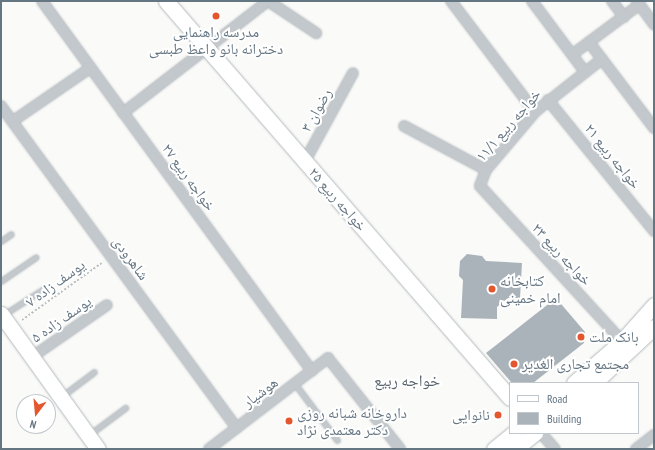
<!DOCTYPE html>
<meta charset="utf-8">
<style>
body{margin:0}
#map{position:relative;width:655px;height:450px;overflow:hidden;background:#fafaf8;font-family:"PT Sans Narrow","Noto Naskh Arabic",sans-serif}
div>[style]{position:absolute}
.building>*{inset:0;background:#aab3b9}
.path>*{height:2px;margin-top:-1px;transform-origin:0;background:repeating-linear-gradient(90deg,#bbbfc2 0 2px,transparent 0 4px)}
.roads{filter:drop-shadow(0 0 1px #b3babf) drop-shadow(0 0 1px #b3babf)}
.lane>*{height:5px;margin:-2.5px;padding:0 2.5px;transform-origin:2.5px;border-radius:2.5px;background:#c3c8cc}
.street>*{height:10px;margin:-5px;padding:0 5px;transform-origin:5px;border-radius:5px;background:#c3c8cc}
.secondary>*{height:15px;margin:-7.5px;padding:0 7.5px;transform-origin:7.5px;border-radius:7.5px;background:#fff}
.dots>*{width:11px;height:11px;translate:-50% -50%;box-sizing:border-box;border:2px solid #fff;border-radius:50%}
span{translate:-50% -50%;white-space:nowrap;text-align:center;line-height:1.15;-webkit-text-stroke:4px #fff;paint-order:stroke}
.poi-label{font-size:15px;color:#657683}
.left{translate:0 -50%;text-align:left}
.right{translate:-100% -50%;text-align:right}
.street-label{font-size:15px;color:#657683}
.neighbourhood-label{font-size:16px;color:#57646e}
.frame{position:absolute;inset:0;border:2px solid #657683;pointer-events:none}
.legend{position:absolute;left:509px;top:382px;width:130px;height:52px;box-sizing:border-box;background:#fff;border:1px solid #c1c8cd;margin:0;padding:5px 7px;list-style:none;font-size:12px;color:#657683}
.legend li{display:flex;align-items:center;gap:8px;height:20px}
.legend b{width:20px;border:1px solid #c1c8cd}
.north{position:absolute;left:16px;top:394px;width:40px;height:40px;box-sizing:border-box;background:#fff;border:1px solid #c1c8cd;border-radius:50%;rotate:196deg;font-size:11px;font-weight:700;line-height:16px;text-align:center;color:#657683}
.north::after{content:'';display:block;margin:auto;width:14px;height:18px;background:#e4572e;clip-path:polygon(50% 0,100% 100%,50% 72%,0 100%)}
</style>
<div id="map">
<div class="building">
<div style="clip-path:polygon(467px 254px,482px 256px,486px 261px,522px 263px,520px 298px,508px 298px,497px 307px,497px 319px,461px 318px,463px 280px,459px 276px,460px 261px)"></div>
<div style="clip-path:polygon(556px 298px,585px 332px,584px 343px,533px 383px,512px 383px,486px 353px)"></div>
</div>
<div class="path">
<div style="left:22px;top:320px;width:100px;rotate:-35.6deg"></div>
</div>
<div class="roads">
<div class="lane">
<div style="left:1px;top:241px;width:12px;rotate:-35deg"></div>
<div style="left:1px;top:281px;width:42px;rotate:-34.4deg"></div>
<div style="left:3px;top:315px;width:50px;rotate:-32.7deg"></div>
<div style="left:295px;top:384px;width:70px;rotate:53.1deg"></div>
<div style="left:62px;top:396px;width:40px;rotate:-37deg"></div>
<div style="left:90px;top:434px;width:44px;rotate:-36.6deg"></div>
</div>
<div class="street">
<div style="left:42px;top:1px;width:458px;rotate:53.9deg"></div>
<div style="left:268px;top:1px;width:58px;rotate:33.7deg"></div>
<div style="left:451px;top:1px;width:139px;rotate:52.9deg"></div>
<div style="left:532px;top:1px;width:89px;rotate:53.3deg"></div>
<div style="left:612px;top:1px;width:20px;rotate:53deg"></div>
<div style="left:637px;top:1px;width:29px;rotate:54deg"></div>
<div style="left:589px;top:42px;width:108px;rotate:52.9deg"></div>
<div style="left:573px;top:54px;width:82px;rotate:-36.6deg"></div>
<div style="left:602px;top:59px;width:85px;rotate:141.7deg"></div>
<div style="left:535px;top:112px;width:76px;rotate:130.2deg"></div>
<div style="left:486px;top:170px;width:17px;rotate:111deg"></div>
<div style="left:480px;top:186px;width:210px;rotate:47.5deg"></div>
<div style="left:548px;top:100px;width:169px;rotate:51deg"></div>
<div style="left:1px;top:106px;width:399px;rotate:53.8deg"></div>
<div style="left:123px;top:113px;width:183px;rotate:-37.7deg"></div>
<div style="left:13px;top:121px;width:93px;rotate:-34.5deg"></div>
<div style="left:404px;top:126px;width:93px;rotate:28.2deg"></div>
<div style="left:305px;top:161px;width:100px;rotate:-61.4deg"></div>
<div style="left:32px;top:357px;width:91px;rotate:-34.7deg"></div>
<div style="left:541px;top:433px;width:21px;rotate:49deg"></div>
<div style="left:209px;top:449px;width:150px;rotate:-37.4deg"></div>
<div style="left:328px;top:358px;width:116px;rotate:51.6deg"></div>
<div style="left:636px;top:449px;width:23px;rotate:-38deg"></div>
</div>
<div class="secondary">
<div style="left:166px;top:1px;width:525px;rotate:49.09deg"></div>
<div style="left:1px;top:314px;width:166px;rotate:54.3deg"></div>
<div style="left:574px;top:383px;width:64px;rotate:-41.2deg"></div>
<div style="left:622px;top:341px;width:48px;rotate:-48.4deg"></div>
<div style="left:594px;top:383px;width:82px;rotate:-43deg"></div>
<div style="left:494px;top:449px;width:26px;rotate:-39deg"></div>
<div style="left:515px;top:449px;width:26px;rotate:-39deg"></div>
</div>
</div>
<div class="dots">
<div style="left:216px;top:16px;background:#e4572e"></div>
<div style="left:492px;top:289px;background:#e4572e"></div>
<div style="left:581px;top:337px;background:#e4572e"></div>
<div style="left:514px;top:364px;background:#e4572e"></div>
<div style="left:498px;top:415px;background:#e4572e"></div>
<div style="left:289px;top:421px;background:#e4572e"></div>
</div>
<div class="poi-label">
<span style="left:216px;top:40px">مدرسه راهنمایی<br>دخترانه بانو واعظ طبسی</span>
<span class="left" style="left:500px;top:289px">کتابخانه<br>امام خمینی</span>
<span class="left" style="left:589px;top:337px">بانک ملت</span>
<span class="left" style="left:522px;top:364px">مجتمع تجاری الغدیر</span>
<span class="left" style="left:297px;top:421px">داروخانه شبانه روزی<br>دکتر معتمدی نژاد</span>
<span class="right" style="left:490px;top:415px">نانوایی</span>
</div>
<div class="street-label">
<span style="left:316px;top:110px;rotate:-61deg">رضوان ۳</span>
<span style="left:508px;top:125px;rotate:-49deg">خواجه ربیع ۱۱/۱</span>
<span style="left:613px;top:156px;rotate:51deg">خواجه ربیع ۲۱</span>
<span style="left:189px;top:177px;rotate:54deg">خواجه ربیع ۲۷</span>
<span style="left:338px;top:199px;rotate:49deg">خواجه ربیع ۲۵</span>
<span style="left:562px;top:254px;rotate:47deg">خواجه ربیع ۲۳</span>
<span style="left:131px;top:258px;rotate:54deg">شاهرودی</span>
<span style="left:55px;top:283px;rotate:-36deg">یوسف زاده ۷</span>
<span style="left:61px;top:319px;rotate:-35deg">یوسف زاده ۵</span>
<span style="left:260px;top:392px;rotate:-37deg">هوشیار</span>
</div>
<div class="neighbourhood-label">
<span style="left:407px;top:380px">خواجه ربیع</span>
</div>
<div class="frame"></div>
<ul class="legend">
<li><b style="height:5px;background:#fff"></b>Road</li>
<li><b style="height:11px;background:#aab3b9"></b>Building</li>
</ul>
<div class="north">N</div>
</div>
